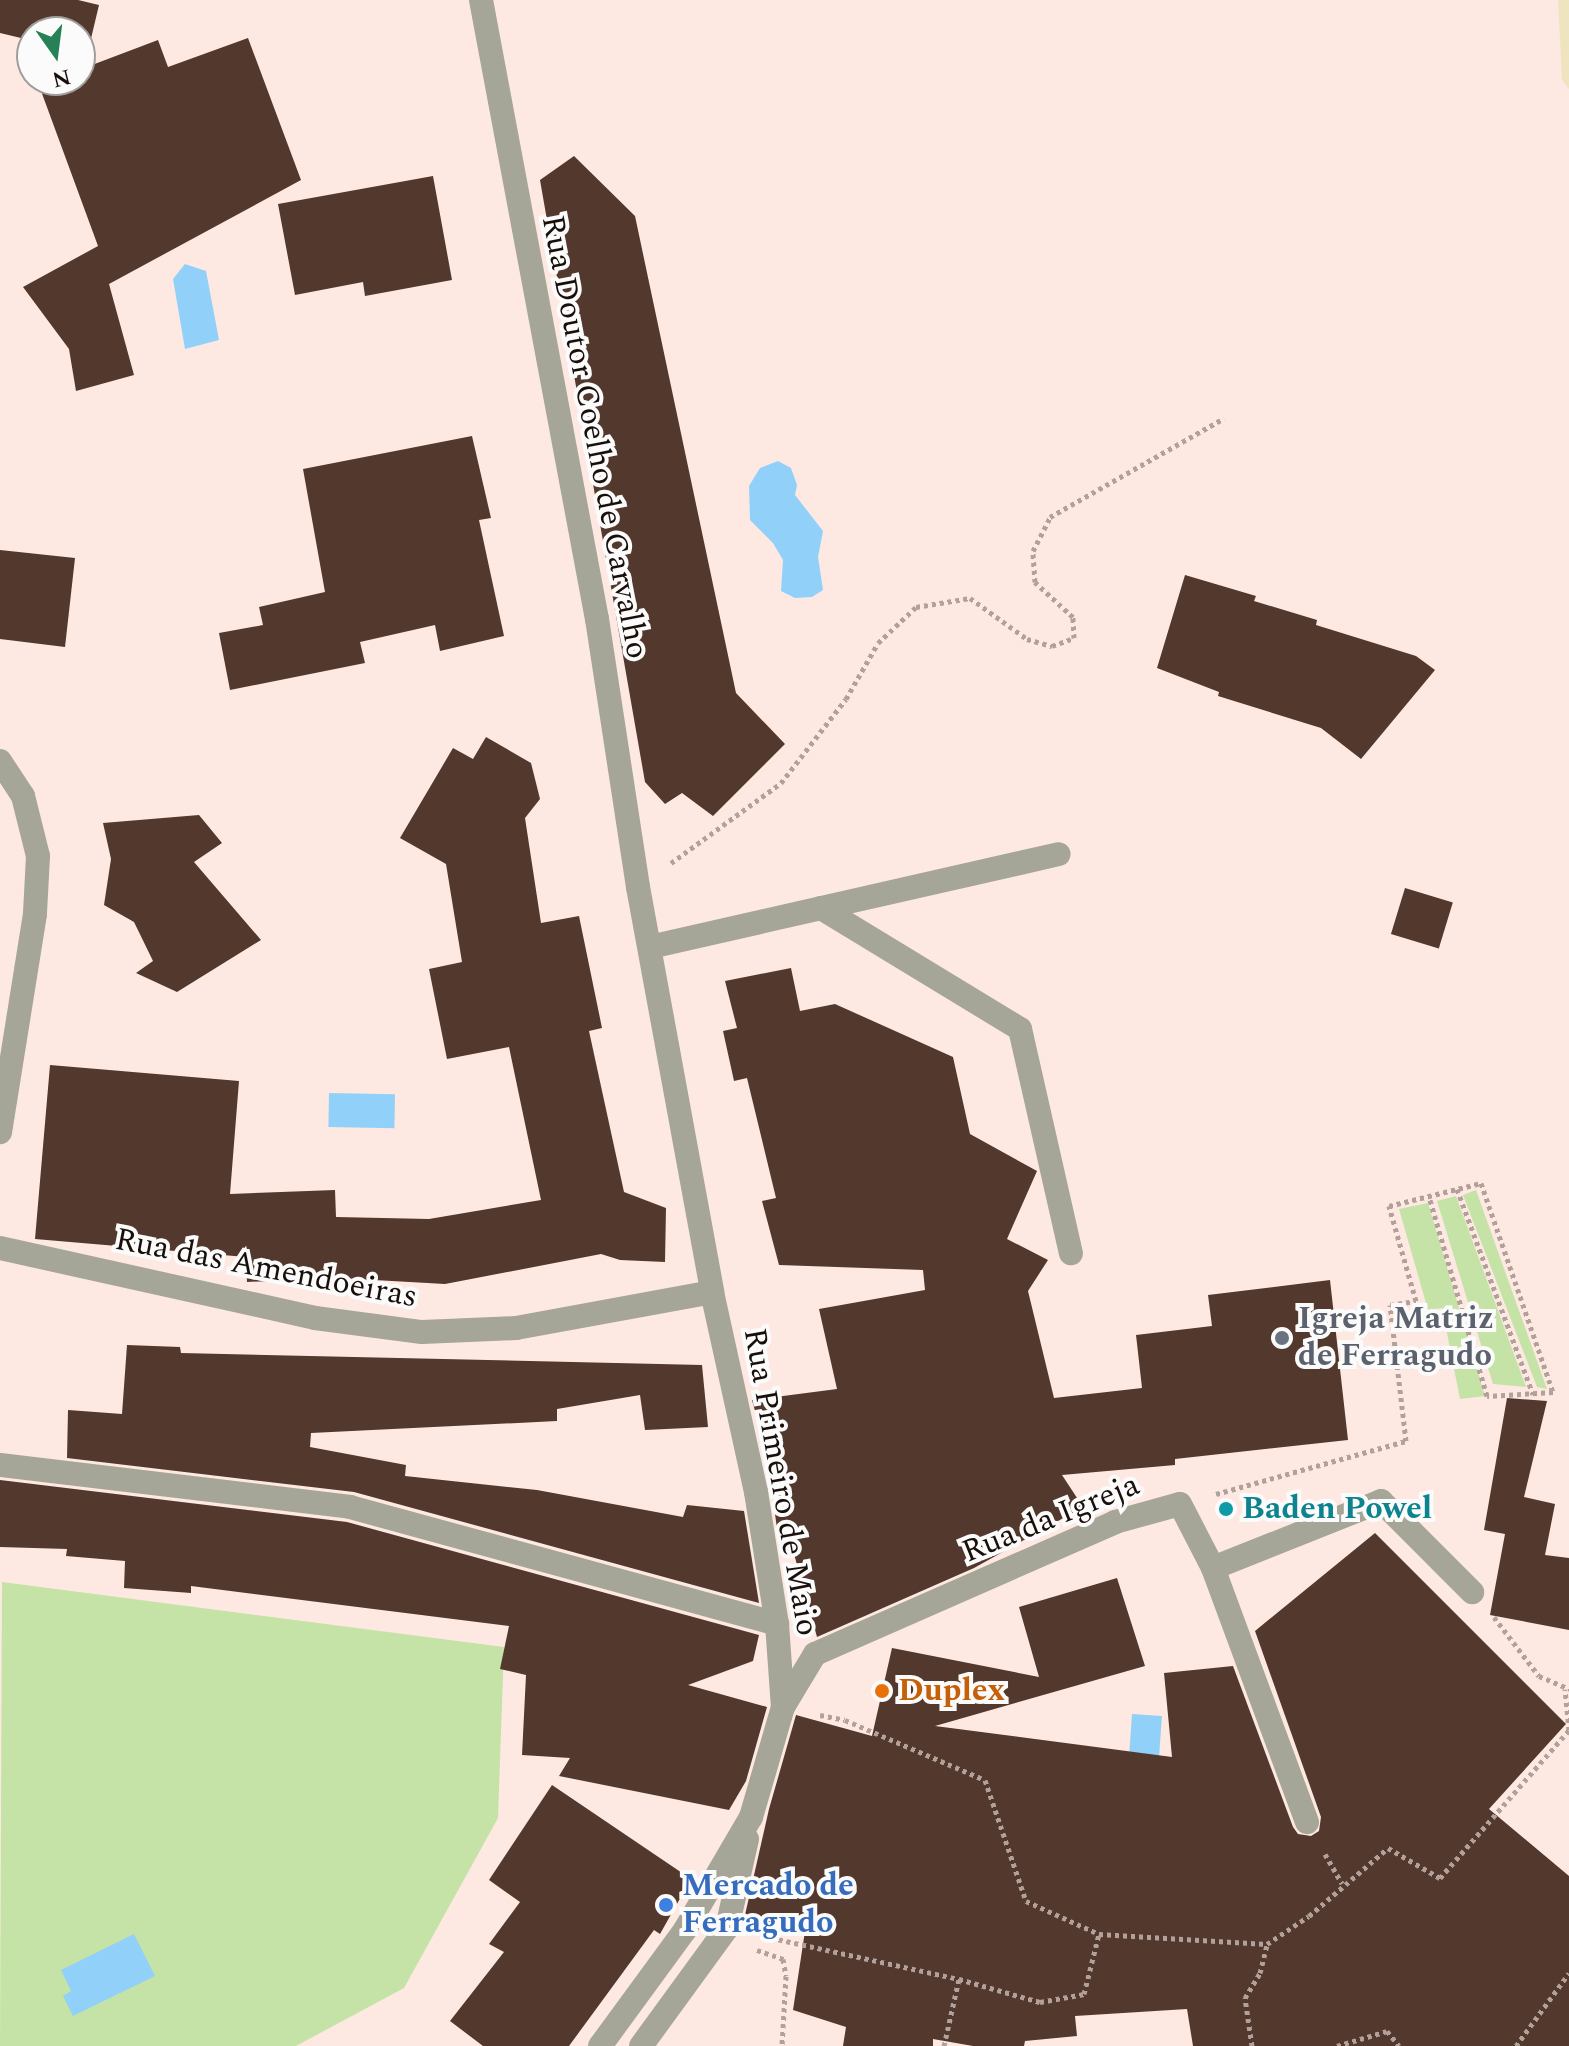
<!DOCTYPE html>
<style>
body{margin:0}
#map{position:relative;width:1569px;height:2046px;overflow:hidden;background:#fde9e1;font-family:Spectral,serif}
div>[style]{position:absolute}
.green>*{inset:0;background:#c5e3a7}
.sand>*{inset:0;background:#eee4bf}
.water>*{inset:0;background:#91d1f9;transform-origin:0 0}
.building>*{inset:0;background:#52382d;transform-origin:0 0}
.path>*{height:5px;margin-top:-2.5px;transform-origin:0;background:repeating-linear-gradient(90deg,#b2a19a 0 4px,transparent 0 8px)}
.street>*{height:24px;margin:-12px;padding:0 12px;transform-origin:12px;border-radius:12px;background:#a5a598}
.dots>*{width:22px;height:22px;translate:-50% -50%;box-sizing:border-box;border:4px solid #fbfbfb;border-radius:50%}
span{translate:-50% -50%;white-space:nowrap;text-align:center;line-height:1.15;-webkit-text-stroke:8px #fbfbfb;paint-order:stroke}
.street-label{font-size:32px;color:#190f0a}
.worship-label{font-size:32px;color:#5b616d;font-weight:700}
.left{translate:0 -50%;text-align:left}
.culture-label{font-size:32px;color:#0d838f;font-weight:700}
.food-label{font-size:32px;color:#c56008;font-weight:700}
.shop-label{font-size:32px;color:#366cbe;font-weight:700}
.north{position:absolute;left:16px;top:16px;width:80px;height:80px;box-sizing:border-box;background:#fbfbfb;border:2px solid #a19d9b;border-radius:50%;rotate:166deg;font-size:22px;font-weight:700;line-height:32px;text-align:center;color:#190f0a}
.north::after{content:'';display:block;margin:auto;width:28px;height:36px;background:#268157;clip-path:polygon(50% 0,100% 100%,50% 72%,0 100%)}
</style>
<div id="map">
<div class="green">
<div style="clip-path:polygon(1476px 1190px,1547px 1389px,1537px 1387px,1463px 1195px)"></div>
<div style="clip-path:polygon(1456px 1196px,1526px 1387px,1493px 1384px,1437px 1201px)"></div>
<div style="clip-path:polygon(1428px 1203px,1485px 1396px,1460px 1399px,1442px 1308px,1428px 1310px,1399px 1209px)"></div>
<div style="clip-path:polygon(2px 1582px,504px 1647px,498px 1818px,404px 1988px,296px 2046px,0 2046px)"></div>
</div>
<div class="sand">
<div style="clip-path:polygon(1558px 0,1569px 0,1569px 89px,1562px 80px)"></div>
</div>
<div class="water">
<div style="clip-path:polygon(185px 264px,206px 271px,219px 340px,185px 349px,173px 279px)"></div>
<div style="clip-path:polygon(778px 461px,791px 468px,797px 485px,795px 495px,823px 531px,818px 557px,823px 590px,812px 597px,795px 598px,781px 591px,783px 560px,773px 543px,750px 520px,749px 486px,760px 468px)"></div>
<div style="left:329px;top:1093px;width:66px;height:34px;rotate:1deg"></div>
<div style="left:1132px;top:1714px;width:30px;height:58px;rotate:4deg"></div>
<div style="clip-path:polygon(134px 1934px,155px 1976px,73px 2016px,63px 1996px,71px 1991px,61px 1970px)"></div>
</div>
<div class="building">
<div style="clip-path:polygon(0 0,78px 0,99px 5px,84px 68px,158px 40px,168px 67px,248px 38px,301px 180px,109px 284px,134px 375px,76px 391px,69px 349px,23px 287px,98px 246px,37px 80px,80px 80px,80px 32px,32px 32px,32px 67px,21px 38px,0 33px)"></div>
<div style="clip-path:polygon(574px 156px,635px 216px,736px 693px,785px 744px,713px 816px,682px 793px,665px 804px,645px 782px,540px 180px)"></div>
<div style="clip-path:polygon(433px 176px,452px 280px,365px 296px,363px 282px,295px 295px,278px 204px)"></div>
<div style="clip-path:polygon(472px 436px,491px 518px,479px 520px,504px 636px,440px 651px,435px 625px,360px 642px,365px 663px,230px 690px,219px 633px,263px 625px,259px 607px,325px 592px,303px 469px)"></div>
<div style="clip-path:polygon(0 550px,75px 558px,65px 647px,0 639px)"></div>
<div style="clip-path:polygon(1185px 575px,1256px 596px,1254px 601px,1317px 620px,1316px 625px,1416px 656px,1435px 670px,1361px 759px,1321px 728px,1218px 696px,1219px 692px,1157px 668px)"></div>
<div style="clip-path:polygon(486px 737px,531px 763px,540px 799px,525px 818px,541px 923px,579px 916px,602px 1028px,589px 1031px,624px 1192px,666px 1208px,665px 1262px,620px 1260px,601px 1254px,445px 1284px,339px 1278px,247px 1282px,246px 1257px,35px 1239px,50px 1065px,239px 1081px,230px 1194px,335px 1190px,336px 1217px,429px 1219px,541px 1200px,509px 1047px,447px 1059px,429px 969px,462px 962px,446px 864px,400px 838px,453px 748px,473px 759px)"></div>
<div style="clip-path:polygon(199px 815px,222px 843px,194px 862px,261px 940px,177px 992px,136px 973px,153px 961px,134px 922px,104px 905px,111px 859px,103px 823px)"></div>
<div style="left:1405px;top:888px;width:50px;height:48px;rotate:17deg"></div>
<div style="clip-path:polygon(791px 968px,800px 1011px,835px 1004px,953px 1057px,970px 1134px,1037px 1171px,1007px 1239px,1048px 1260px,1028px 1291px,1054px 1398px,1142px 1388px,1136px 1335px,1212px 1326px,1208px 1295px,1330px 1280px,1348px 1440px,1175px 1459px,1175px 1465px,1062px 1475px,1083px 1507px,974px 1568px,817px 1637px,786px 1525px,780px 1550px,775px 1514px,784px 1515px,752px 1400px,837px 1389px,819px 1309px,925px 1290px,923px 1270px,779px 1265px,762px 1201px,776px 1198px,747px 1078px,734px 1081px,723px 1031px,737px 1028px,725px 981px)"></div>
<div style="clip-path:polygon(127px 1345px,180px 1347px,181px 1353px,702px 1365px,708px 1427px,645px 1430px,640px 1395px,557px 1409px,557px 1421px,311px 1433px,310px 1447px,406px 1465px,405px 1476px,537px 1490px,683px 1517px,687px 1505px,744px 1511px,759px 1603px,354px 1492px,67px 1458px,68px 1410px,122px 1414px)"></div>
<div style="clip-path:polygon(1507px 1398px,1547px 1401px,1524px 1497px,1555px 1504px,1545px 1555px,1569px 1558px,1569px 1630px,1490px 1615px,1505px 1534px,1484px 1530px)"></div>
<div style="clip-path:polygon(0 1480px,347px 1522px,759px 1635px,753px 1661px,688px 1685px,767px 1707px,746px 1781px,729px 1810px,559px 1776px,570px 1758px,522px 1755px,526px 1675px,500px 1669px,509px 1626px,191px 1586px,191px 1593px,124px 1588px,125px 1561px,66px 1556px,67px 1549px,0 1547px)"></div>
<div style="clip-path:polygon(1375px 1533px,1566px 1724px,1489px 1809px,1569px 1876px,1569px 2046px,1193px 2046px,1187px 2009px,1075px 2016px,1077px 2036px,1025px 2041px,1024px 2046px,973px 2046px,933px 2039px,933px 2046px,843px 2046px,846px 2027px,793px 2010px,805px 1931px,745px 1915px,769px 1809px,796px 1715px,872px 1736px,892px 1648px,1039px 1677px,1019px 1607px,1117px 1578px,1145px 1666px,935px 1726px,1172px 1757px,1164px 1673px,1233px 1666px,1293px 1827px,1298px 1834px,1311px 1836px,1319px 1831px,1321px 1817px,1255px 1631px)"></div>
<div style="clip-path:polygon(552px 1785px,691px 1879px,660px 1934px,654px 1930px,569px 2046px,483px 2046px,450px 2021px,504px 1952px,489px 1944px,520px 1902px,489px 1880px)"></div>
</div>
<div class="path">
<div style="left:671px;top:863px;width:136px;rotate:-36deg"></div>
<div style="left:781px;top:783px;width:106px;rotate:-52.3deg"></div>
<div style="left:846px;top:699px;width:64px;rotate:-60.3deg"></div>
<div style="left:878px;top:643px;width:52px;rotate:-43.5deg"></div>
<div style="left:916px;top:607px;width:55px;rotate:-9.5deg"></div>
<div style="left:970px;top:598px;width:70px;rotate:35.7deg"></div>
<div style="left:1027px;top:639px;width:26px;rotate:16deg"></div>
<div style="left:1052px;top:646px;width:23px;rotate:-20deg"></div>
<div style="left:1074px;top:638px;width:21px;rotate:-93deg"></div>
<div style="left:1073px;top:617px;width:52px;rotate:-137.4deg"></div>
<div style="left:1035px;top:582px;width:31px;rotate:-94deg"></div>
<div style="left:1033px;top:551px;width:38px;rotate:-63deg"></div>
<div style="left:1050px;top:517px;width:200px;rotate:-29.6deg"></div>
<div style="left:1457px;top:1189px;width:219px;rotate:69.7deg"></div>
<div style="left:1216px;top:1494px;width:197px;rotate:-15.6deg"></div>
<div style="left:1406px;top:1441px;width:137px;rotate:-96.7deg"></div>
<div style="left:1390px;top:1305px;width:26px;rotate:-9deg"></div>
<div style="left:1416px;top:1301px;width:99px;rotate:-105.9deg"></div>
<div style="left:1389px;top:1206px;width:95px;rotate:-14deg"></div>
<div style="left:1481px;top:1183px;width:221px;rotate:71deg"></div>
<div style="left:1553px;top:1392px;width:66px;rotate:176.5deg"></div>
<div style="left:1487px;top:1396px;width:208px;rotate:-106.2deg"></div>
<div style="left:1494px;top:1617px;width:74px;rotate:52.7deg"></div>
<div style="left:1539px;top:1676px;width:33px;rotate:23deg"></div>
<div style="left:820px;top:1715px;width:25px;rotate:11deg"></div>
<div style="left:845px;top:1720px;width:152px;rotate:23.2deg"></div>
<div style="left:985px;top:1780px;width:128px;rotate:71.3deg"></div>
<div style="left:1026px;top:1901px;width:80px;rotate:24.3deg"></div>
<div style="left:1099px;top:1934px;width:168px;rotate:3.4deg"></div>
<div style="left:1267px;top:1944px;width:50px;rotate:-33.7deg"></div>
<div style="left:1309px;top:1916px;width:104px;rotate:-40.7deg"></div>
<div style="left:1388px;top:1848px;width:60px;rotate:30deg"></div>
<div style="left:1440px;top:1878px;width:196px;rotate:-48.9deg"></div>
<div style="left:1569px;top:1730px;width:41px;rotate:-95.6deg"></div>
<div style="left:1325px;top:1854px;width:34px;rotate:60deg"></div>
<div style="left:763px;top:1936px;width:201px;rotate:12.4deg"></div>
<div style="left:959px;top:1979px;width:84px;rotate:15.9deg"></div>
<div style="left:1040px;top:2002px;width:45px;rotate:-10.3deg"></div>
<div style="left:1084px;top:1994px;width:62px;rotate:-76deg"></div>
<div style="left:757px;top:1950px;width:28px;rotate:19deg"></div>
<div style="left:783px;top:1959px;width:17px;rotate:80deg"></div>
<div style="left:786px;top:1976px;width:70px;rotate:93.3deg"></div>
<div style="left:944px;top:2046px;width:69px;rotate:-77.4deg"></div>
<div style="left:1252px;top:2046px;width:49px;rotate:-98.3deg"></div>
<div style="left:1245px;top:1998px;width:29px;rotate:-59deg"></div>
<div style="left:1260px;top:1973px;width:30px;rotate:-76deg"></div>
<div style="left:1337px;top:2046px;width:52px;rotate:-16.7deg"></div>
<div style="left:1387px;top:2031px;width:19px;rotate:51deg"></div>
<div style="left:1516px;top:2046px;width:90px;rotate:-54deg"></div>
</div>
<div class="street">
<div style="left:481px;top:0;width:630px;rotate:79.39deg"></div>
<div style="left:597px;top:619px;width:271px;rotate:81.3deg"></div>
<div style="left:638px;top:887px;width:412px;rotate:79.6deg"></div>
<div style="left:712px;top:1292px;width:205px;rotate:77.6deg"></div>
<div style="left:756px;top:1492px;width:134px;rotate:81deg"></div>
<div style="left:777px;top:1624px;width:83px;rotate:85.9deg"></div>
<div style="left:783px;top:1707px;width:115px;rotate:106.2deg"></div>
<div style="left:751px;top:1817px;width:131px;rotate:120.3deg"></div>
<div style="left:685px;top:1930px;width:144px;rotate:126.2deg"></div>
<div style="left:0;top:761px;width:42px;rotate:56.7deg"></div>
<div style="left:23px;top:796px;width:62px;rotate:76deg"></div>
<div style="left:38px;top:856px;width:58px;rotate:93deg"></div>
<div style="left:35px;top:914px;width:221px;rotate:99.1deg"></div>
<div style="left:821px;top:908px;width:233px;rotate:31.3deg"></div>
<div style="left:1020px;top:1029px;width:230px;rotate:77.2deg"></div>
<div style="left:650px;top:947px;width:419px;rotate:-12.8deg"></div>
<div style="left:0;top:1248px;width:323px;rotate:12.5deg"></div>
<div style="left:315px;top:1318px;width:108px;rotate:7.5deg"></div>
<div style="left:422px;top:1332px;width:94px;rotate:-2.4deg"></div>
<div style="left:516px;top:1328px;width:199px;rotate:-10.4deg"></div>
<div style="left:0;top:1465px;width:353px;rotate:6.8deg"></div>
<div style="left:350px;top:1507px;width:443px;rotate:15.3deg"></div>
<div style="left:1213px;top:1568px;width:271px;rotate:69.7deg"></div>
<div style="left:783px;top:1707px;width:62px;rotate:-58.9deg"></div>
<div style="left:815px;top:1654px;width:328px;rotate:-23.7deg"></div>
<div style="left:1115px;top:1522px;width:67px;rotate:-15.5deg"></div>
<div style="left:1180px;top:1504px;width:72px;rotate:62.7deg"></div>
<div style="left:1213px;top:1568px;width:181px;rotate:-21.7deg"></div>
<div style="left:1381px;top:1501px;width:129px;rotate:45deg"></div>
<div style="left:641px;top:2046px;width:146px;rotate:-53.9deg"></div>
<div style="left:727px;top:1928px;width:91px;rotate:-77.3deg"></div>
</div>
<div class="dots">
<div style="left:1282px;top:1338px;background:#6b7280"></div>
<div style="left:1226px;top:1509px;background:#0f9aa8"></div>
<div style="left:882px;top:1691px;background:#e8710a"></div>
<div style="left:666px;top:1905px;background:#3f7fe0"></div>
</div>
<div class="street-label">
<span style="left:594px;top:437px;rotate:79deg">Rua Doutor Coelho de Carvalho</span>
<span style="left:266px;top:1269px;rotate:11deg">Rua das Amendoeiras</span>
<span style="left:780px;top:1482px;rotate:80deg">Rua Primeiro de Maio</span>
<span style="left:1051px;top:1519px;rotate:-22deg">Rua da Igreja</span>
</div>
<div class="worship-label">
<span class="left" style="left:1298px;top:1338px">Igreja Matriz<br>de Ferragudo</span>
</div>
<div class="culture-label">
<span class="left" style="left:1242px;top:1509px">Baden Powel</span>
</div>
<div class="food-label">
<span class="left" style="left:898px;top:1691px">Duplex</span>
</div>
<div class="shop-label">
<span class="left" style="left:682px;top:1905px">Mercado de<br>Ferragudo</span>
</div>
<div class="north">N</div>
</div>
